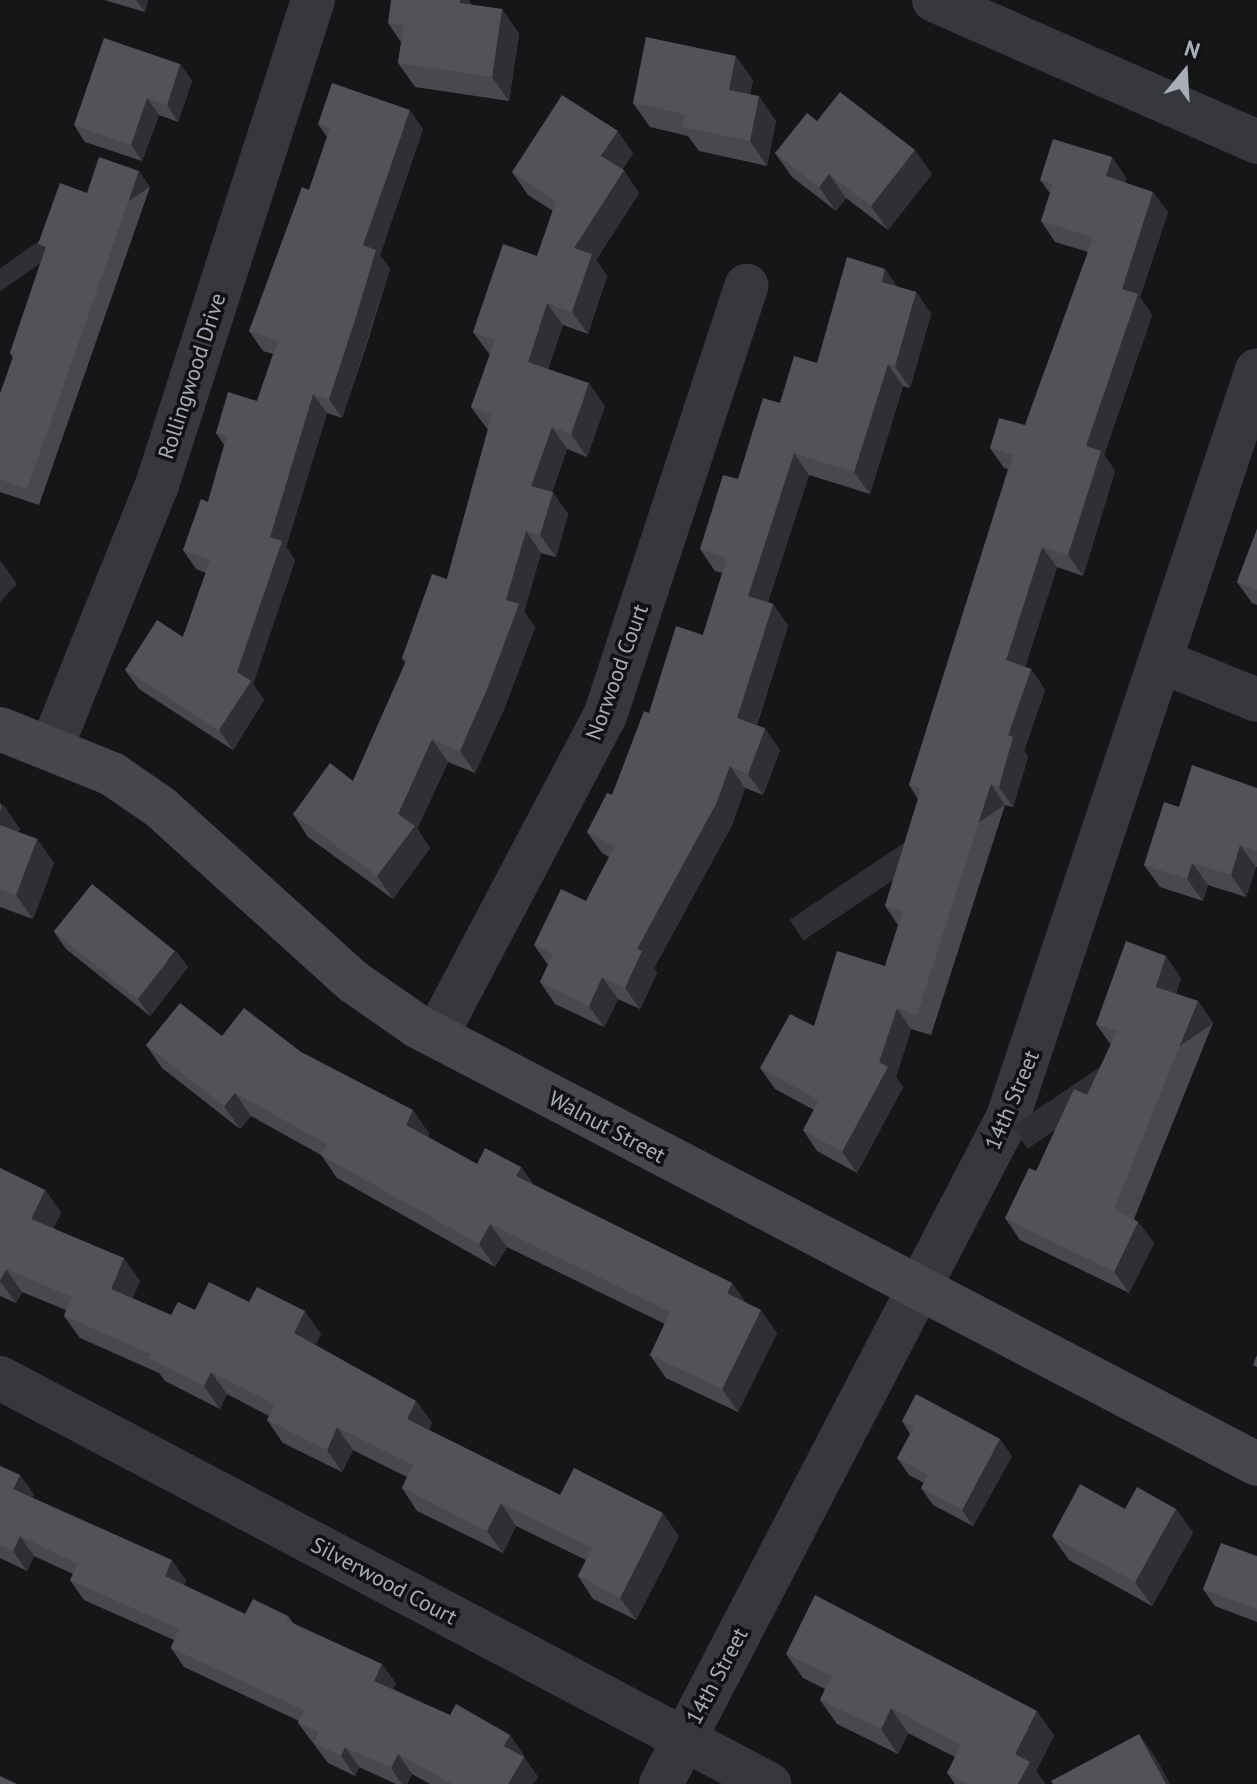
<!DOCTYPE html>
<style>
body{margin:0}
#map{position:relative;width:1257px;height:1784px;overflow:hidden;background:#161618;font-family:"PT Sans",sans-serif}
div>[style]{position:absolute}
.street>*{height:44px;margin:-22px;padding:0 22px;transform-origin:22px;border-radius:22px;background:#37383d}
.secondary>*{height:44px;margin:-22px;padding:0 22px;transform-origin:22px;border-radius:22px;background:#45474d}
.wall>*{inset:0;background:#47494d}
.shaded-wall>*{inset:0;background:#2f3033;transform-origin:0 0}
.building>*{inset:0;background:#525359;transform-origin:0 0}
span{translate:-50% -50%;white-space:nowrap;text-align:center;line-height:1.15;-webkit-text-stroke:7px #111113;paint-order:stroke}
.street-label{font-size:22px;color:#a8adb8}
.north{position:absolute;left:1145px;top:32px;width:80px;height:80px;-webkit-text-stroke:6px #111113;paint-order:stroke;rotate:18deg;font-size:22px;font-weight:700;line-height:32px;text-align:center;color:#a8adb8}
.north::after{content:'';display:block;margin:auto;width:28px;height:36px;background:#a8adb8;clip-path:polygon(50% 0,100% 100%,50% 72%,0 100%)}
</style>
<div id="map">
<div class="street">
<div style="left:934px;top:0;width:353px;rotate:23.7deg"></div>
<div style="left:1163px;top:662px;width:101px;rotate:22deg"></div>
<div style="left:52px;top:746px;width:281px;rotate:-68.1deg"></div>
<div style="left:157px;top:485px;width:509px;rotate:-72.17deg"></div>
<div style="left:436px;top:1036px;width:362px;rotate:-62.2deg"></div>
<div style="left:605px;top:716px;width:453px;rotate:-71.8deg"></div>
<div style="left:0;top:1378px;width:870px;rotate:27.83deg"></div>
<div style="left:661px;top:1784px;width:752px;rotate:-62.51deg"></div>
<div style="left:1008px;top:1117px;width:787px;rotate:-71.57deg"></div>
</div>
<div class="secondary">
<div style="left:0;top:729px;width:121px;rotate:21.9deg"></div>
<div style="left:112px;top:774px;width:58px;rotate:34.5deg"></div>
<div style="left:160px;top:807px;width:261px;rotate:42.1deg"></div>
<div style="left:354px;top:982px;width:77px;rotate:34.9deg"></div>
<div style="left:417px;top:1026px;width:947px;rotate:27.54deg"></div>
</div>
<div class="wall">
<div style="clip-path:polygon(104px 0,148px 0,145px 12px)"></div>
<div style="clip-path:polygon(469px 0,472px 5px,502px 9px,519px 34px,509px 101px,415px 87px,398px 63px,401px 42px,388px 23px)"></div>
<div style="clip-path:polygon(180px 64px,192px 81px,178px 122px,159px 115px,142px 161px,85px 142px,74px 125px)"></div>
<div style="clip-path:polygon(753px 80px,750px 94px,776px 121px,767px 166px,699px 151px,688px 136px,650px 127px,633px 103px)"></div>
<div style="clip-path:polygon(817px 121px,932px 174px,888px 230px,846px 198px,836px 211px,792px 177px,775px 153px)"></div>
<div style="clip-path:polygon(318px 124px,423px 129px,380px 255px,390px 269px,368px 340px,342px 418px,327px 413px,286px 547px,295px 560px,253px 684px,264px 700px,233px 750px,139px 689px,125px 670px,183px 637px,206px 573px,196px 569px,183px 550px,208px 502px,224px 445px,216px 433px,257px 401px,273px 354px,263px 351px,249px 331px,309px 190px,327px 137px)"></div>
<div style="clip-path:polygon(633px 153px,622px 170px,639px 193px,596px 260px,607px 276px,588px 334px,563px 325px,548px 369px,605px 406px,587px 457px,567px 449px,552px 492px,568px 514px,556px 557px,541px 553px,524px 612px,535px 627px,504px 709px,475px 773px,448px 762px,417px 829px,430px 848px,393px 899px,308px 837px,293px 814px,353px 781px,405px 663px,402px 658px,447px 579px,488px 430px,471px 407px,490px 355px,473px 332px,537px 256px,553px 211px,528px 195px,512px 172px)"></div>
<div style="clip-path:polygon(1112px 157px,1126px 178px,1125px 182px,1168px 212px,1140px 297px,1152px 315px,1104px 455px,1115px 471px,1083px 576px,1057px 567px,1025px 667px,1031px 669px,1045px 690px,1024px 751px,1028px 757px,1013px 807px,1005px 805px,931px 1035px,911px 1029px,896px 1077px,903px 1087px,857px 1173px,817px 1151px,803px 1130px,814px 1110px,775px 1089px,760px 1068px,814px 1026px,885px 966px,898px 925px,885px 906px,918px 799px,909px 785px,1008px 469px,1004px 468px,990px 448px,1025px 425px,1088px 252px,1055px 242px,1041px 221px,1050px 193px,1040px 180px)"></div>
<div style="clip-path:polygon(150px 187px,39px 505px,0 492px,0 394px,13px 358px,10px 353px,44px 252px,38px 244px,87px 193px)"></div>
<div style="clip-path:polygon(898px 287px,916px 292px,931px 314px,910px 388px,903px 386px,870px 494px,809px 475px,768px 602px,773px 604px,788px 626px,757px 725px,780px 750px,763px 795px,745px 788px,732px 825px,654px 968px,657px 973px,640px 1009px,618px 999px,604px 1027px,555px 1004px,540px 982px,548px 965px,534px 945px,586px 901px,609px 857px,602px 853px,587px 832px,612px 795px,649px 713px,703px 635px,722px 573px,715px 571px,700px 549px,780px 403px,817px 363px)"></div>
<div style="clip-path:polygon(1257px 529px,1257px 605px,1252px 603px,1237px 582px)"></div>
<div style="clip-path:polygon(1257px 788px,1257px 867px,1256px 867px,1246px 897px,1208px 885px,1203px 901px,1160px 887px,1144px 865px,1179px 807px)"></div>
<div style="clip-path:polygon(0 803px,20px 829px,18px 832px,37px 839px,54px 863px,33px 919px,0 907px)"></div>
<div style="clip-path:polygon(54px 932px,188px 967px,150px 1016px,66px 949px)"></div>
<div style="clip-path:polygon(1181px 978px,1176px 994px,1198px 1001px,1213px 1023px,1134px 1219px,1138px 1222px,1154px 1243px,1129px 1293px,1020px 1240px,1005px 1218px,1087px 1095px,1111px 1045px,1096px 1024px)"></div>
<div style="clip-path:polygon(222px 1036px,301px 1052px,429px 1133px,428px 1137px,477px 1164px,521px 1167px,534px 1185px,732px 1283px,745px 1302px,777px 1333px,738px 1412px,666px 1378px,650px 1355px,665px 1324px,507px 1247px,495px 1267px,337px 1178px,321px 1155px,251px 1116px,240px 1129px,162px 1068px,146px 1045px)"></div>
<div style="clip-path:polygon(0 1168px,45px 1190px,61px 1213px,53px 1228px,140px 1281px,132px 1298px,171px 1315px,195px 1310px,249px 1302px,321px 1334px,315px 1345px,416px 1401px,432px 1423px,429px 1430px,560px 1495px,679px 1536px,636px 1620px,593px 1599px,578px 1576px,586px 1560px,516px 1526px,503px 1553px,417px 1511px,402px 1488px,407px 1477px,353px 1450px,342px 1472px,283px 1443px,267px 1420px,269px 1416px,227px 1394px,220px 1409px,165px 1381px,159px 1373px,80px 1338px,64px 1316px,66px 1310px,22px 1292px,16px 1303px,0 1296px)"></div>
<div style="clip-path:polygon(902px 1421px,1012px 1456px,973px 1526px,933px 1505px,921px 1488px,924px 1483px,909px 1475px,897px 1458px,910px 1434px)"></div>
<div style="clip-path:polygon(0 1466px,20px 1475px,34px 1495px,32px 1498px,186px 1580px,184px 1585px,245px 1614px,288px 1616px,294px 1624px,396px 1683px,393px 1689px,524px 1755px,523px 1756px,538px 1777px,533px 1784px,430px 1784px,412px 1774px,407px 1784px,396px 1784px,359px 1767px,355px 1776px,328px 1763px,298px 1723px,299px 1721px,184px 1667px,171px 1648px,174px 1640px,84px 1600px,70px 1580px,73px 1574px,34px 1556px,27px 1571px,0 1558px)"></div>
<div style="clip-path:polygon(1125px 1509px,1176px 1509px,1193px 1533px,1152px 1606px,1069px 1560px,1052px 1536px)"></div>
<div style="clip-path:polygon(1257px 1556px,1257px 1622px,1215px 1606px,1203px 1589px)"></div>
<div style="clip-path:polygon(786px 1654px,1054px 1735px,1036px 1771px,1045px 1784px,955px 1784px,947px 1773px,955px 1757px,908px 1733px,898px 1754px,837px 1724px,820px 1700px,825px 1689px,803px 1678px)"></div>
</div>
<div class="shaded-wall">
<div style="clip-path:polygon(136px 0,148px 0,145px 12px)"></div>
<div style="clip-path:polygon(460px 0,469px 0,478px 14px,460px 3px)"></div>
<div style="clip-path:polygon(502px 9px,519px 34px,509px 101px,492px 77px)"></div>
<div style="clip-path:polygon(736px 56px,753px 80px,746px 114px,729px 90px)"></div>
<div style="clip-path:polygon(180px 64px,192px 81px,178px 122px,167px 105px)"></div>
<div style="clip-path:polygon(759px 96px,776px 121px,767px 166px,750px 141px)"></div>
<div style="clip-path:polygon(147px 98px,159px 115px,142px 161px,131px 145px)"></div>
<div style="clip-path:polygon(410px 110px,423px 129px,380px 255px,390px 269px,342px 418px,329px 399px,363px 245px)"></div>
<div style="clip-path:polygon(618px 131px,633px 153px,617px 178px,601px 156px)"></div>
<div style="clip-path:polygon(915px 150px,932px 174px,888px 230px,871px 206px)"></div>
<div style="clip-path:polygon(1112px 157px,1126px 178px,1120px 197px,1106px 176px)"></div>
<div style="clip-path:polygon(624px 170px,639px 193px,596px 260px,607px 276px,588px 334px,572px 312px,574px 248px)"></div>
<div style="left:139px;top:171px;width:19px;height:337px;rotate:55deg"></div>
<div style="clip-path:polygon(829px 174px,846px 198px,836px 211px,819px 187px)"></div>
<div style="clip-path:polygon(1153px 192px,1168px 212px,1140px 297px,1152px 315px,1104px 455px,1115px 471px,1083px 576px,1068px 555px,1086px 446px,1122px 289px)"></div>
<div style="clip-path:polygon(885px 269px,900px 290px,882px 282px)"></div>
<div style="clip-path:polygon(916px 292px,931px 314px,910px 388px,895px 366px)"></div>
<div style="clip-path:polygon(547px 303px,563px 325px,543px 384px,528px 362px)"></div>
<div style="clip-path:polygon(888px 364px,903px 386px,870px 494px,854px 472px)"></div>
<div style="clip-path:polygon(589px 383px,605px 406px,587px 457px,571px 434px)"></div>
<div style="clip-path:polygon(313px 394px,327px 413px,286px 547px,295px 560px,253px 684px,264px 700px,233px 750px,219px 730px,237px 672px,270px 537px)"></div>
<div style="clip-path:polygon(552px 427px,567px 449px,546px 508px,531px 486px)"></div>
<div style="clip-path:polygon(794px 453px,809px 475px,763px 618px,748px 596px)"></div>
<div style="clip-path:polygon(553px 492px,568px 514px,556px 557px,540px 535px)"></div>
<div style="clip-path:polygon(526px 531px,541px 553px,524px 612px,535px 627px,504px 709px,475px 773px,460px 751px)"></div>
<div style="clip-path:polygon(1042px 547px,1057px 567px,1021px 680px,1006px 660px)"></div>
<div style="clip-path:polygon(0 560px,17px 584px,0 602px)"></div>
<div style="clip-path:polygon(773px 604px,788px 626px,752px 739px,737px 718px)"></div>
<div style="clip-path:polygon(1031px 669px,1045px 690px,1024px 751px,1028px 757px,1013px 807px,999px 787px,1008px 735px)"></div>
<div style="clip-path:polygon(765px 728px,780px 750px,763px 795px,748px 774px)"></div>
<div style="clip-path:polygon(432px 739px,448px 762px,417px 829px,430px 848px,393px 899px,377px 876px,398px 814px)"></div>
<div style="clip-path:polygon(730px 766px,745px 788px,732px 825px,654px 968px,657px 973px,640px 1009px,625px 988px,637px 949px)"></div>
<div style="left:991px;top:784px;width:25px;height:243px;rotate:56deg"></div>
<div style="clip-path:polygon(3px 804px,20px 829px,12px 848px,0 830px,0 812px)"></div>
<div style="clip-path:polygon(37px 839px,54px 863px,33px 919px,16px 895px)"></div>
<div style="clip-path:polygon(1240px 845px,1256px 867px,1246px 897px,1231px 875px)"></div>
<div style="clip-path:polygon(1192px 863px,1208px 885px,1203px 901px,1187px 879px)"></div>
<div style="clip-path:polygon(176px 951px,188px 967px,150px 1016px,138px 999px)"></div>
<div style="clip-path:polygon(1166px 956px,1181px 978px,1171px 1009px,1156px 987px)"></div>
<div style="clip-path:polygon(602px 977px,618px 999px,604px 1027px,589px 1006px)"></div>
<div style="left:1198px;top:1001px;width:27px;height:224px;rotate:56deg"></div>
<div style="clip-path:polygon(897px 1008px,911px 1029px,896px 1077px,903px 1087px,857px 1173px,842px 1152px,879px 1062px)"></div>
<div style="clip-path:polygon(235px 1093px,251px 1116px,240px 1129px,224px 1106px)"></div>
<div style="clip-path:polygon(413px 1110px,429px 1133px,422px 1148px,406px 1125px)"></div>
<div style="clip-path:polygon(521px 1167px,537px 1190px,516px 1176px)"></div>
<div style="clip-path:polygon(45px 1190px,61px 1213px,47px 1241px,31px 1219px)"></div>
<div style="clip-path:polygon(1138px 1222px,1154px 1243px,1129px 1293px,1114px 1272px)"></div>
<div style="clip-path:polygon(490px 1224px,507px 1247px,495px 1267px,479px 1244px)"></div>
<div style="clip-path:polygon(124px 1258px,140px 1281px,127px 1312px,111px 1289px)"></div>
<div style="clip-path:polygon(6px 1269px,22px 1292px,16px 1303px,0 1281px)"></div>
<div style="clip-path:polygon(732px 1283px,748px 1306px,727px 1293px)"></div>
<div style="clip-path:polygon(761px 1310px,777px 1333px,738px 1412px,722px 1389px)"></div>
<div style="clip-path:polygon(305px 1311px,321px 1334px,310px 1356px,294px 1333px)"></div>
<div style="clip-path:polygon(211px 1372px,227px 1394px,220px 1409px,204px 1386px)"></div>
<div style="clip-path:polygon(416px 1401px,432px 1423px,423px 1442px,407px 1419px)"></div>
<div style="clip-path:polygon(337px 1427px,353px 1450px,342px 1472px,327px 1450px)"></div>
<div style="clip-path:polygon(1000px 1439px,1012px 1456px,973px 1526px,962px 1510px)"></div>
<div style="clip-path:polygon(20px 1475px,34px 1495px,27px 1509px,13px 1489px)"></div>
<div style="clip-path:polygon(501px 1503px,516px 1526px,503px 1553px,487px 1531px)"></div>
<div style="clip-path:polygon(1176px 1509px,1193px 1533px,1152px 1606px,1135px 1582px)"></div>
<div style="clip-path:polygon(663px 1513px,679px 1536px,636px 1620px,620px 1598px)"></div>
<div style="clip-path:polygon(20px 1536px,34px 1556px,27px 1571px,13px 1551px)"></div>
<div style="clip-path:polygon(172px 1560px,186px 1580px,179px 1595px,165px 1576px)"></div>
<div style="clip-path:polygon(382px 1664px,396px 1683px,388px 1700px,374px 1681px)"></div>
<div style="clip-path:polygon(891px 1708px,908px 1733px,898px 1754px,881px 1729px)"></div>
<div style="clip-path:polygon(1037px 1711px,1054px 1735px,1036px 1771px,1045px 1784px,1018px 1784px,1015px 1754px)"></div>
<div style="clip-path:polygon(1139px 1734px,1156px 1758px,1170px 1784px,1166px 1784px)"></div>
<div style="clip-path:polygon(510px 1735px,524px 1755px,518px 1765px,504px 1746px)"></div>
<div style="clip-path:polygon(345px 1747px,359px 1767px,355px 1776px,341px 1756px)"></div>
<div style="clip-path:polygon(398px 1754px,412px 1774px,407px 1784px,402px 1784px,391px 1768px)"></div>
<div style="clip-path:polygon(524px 1757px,538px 1777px,533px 1784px,508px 1784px)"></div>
</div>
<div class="building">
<div style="clip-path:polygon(391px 0,460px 0,460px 3px,502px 9px,492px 77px,398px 63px,404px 25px,388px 23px)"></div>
<div style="clip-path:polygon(646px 37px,736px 56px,729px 90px,759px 96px,750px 141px,682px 127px,685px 114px,633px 103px)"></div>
<div style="clip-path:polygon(104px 38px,180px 64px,167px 105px,147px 98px,131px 145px,74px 125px)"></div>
<div style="clip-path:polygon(332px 83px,410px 110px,363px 245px,376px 250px,355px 320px,329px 399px,313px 394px,270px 537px,282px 541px,237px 672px,251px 681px,219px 730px,125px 670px,157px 620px,183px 637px,210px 560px,183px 550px,201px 499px,208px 502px,227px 436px,216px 433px,228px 392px,257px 401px,278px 341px,249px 331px,302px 187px,309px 190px,330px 128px,318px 124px)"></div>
<div style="clip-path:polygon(840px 92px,915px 150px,871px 206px,829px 174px,819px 187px,775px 153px,807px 113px,817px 121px)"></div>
<div style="clip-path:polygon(562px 95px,618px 131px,601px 156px,624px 170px,574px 248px,592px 254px,572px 312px,547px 303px,528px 362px,589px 383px,571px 434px,552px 427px,531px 486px,553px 492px,540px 535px,526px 531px,506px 600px,519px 604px,488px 687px,460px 751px,432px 739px,398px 814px,415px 826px,377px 876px,293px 814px,330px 763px,353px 781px,407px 660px,402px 658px,432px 574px,447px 579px,492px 414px,471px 407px,495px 340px,473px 332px,503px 244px,537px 256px,556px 201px,512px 172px)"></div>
<div style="clip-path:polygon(1053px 139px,1112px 157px,1106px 176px,1153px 192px,1122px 289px,1138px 294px,1086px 446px,1101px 451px,1068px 555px,1042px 547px,1006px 660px,1031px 669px,1008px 735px,1013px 737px,999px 787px,991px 784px,917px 1015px,897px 1008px,879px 1062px,888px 1067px,842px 1152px,803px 1130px,819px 1100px,760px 1068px,790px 1014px,814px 1026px,837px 951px,885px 966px,903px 911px,885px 906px,921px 789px,909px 785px,1013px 455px,990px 448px,999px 418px,1025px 425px,1093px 238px,1041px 221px,1053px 184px,1040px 180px)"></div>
<div style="clip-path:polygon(99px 157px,139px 171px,27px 489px,0 479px,0 394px,14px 354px,10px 353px,46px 247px,38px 244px,60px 183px,87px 193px)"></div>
<div style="clip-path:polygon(847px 257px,885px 269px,882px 282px,916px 292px,895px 366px,888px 364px,854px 472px,794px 453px,748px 596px,773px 604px,737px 718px,765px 728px,748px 774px,730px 766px,716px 804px,637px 949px,642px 951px,625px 988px,602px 977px,589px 1006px,540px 982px,553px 954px,534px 945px,561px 889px,586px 901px,615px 846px,587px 832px,607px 793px,612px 795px,644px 711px,649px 713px,676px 626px,703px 635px,727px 558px,700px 549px,723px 475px,738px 479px,763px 398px,780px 403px,794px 356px,817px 363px)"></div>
<div style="clip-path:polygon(1257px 529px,1257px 590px,1237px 582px)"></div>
<div style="clip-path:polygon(1192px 765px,1257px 788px,1257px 851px,1240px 845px,1231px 875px,1192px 863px,1187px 879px,1144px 865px,1164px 802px,1179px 807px)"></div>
<div style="clip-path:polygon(0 825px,37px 839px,16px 895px,0 889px)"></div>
<div style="left:92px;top:884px;width:107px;height:61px;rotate:39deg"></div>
<div style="clip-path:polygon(1126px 941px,1166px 956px,1156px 987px,1198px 1001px,1114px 1209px,1138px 1222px,1114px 1272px,1005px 1218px,1029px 1168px,1036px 1171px,1074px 1089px,1087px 1095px,1117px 1031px,1096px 1024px)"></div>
<div style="clip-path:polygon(180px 1003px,222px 1036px,244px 1008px,301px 1052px,413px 1110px,406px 1125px,477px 1164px,485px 1148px,521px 1167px,516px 1176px,732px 1283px,727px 1293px,761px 1310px,722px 1389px,650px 1355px,670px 1312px,490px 1224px,479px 1244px,321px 1155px,327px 1144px,235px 1093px,224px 1106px,146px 1045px)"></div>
<div style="clip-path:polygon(0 1168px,45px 1190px,31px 1219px,124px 1258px,111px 1289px,171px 1315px,178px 1302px,195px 1310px,209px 1282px,249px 1302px,257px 1287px,305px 1311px,294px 1333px,416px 1401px,407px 1419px,560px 1495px,574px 1468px,663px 1513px,620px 1598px,578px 1576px,592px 1548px,501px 1503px,487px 1531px,402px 1488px,413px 1465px,337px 1427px,327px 1450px,267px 1420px,275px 1404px,211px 1372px,204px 1386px,149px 1358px,151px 1354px,64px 1316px,72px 1297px,6px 1269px,0 1280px)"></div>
<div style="clip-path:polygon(1257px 1355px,1257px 1367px,1253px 1365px)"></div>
<div style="clip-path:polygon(916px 1394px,1000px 1439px,962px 1510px,921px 1488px,928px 1475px,897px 1458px,914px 1428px,902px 1421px)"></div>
<div style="clip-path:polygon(0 1466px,20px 1475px,13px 1489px,172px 1560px,165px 1576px,245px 1614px,253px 1599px,288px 1616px,286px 1620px,382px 1664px,374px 1681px,450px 1715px,456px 1704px,510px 1735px,504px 1746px,524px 1757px,508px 1784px,452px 1784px,398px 1754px,391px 1768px,345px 1747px,341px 1756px,314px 1743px,319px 1732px,298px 1723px,304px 1710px,171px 1648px,179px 1629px,70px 1580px,78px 1564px,20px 1536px,13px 1551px,0 1545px)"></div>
<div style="clip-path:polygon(1080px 1484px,1125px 1509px,1137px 1487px,1176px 1509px,1135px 1582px,1052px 1536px)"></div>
<div style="clip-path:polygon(1221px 1543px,1257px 1556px,1257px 1609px,1203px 1589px)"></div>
<div style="clip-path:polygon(815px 1595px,1037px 1711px,1015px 1754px,1030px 1762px,1018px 1784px,968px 1784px,947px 1773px,961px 1745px,891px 1708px,881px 1729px,820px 1700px,832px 1676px,786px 1654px)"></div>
<div style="clip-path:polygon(1139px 1734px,1166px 1784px,1053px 1784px,1051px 1781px)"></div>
<div style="clip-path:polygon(0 1776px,17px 1784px,0 1784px)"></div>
</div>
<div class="street-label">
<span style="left:192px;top:376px;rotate:-72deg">Rollingwood Drive</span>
<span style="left:617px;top:672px;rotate:-70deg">Norwood Court</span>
<span style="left:1012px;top:1100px;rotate:-67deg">14th Street</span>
<span style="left:607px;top:1127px;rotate:28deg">Walnut Street</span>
<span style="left:384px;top:1581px;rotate:28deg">Silverwood Court</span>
<span style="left:717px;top:1676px;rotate:-62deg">14th Street</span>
</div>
<div class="north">N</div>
</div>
